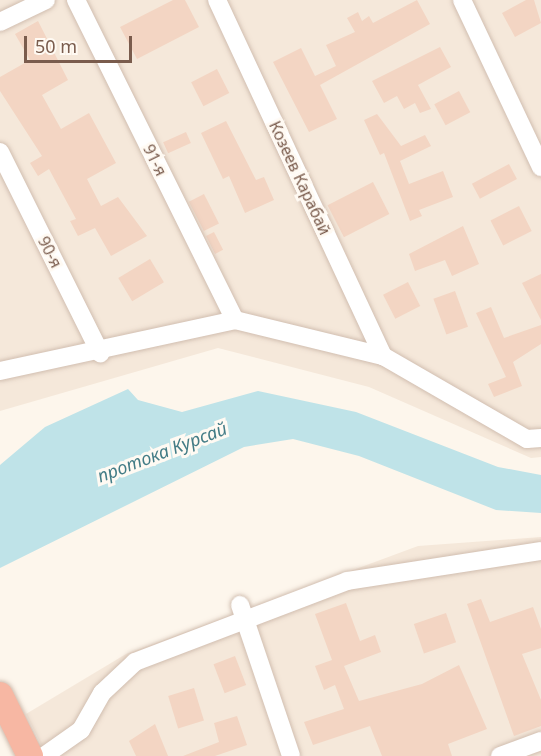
<!DOCTYPE html>
<meta charset="utf-8">
<style>
body{margin:0}
#map{position:relative;width:541px;height:756px;overflow:hidden;background:#fdf6ec;font-family:"Noto Sans",sans-serif}
div>[style]{position:absolute}
.residential>*{inset:0;background:#f5e8da}
.water>*{inset:0;background:#bfe3e8}
.building>*{inset:0;background:#f3d5c3;transform-origin:0 0}
.roads{filter:drop-shadow(0 0 2px #d1beb0) drop-shadow(0 0 2px #d1beb0)}
.minor>*{height:18px;margin:-9px;padding:0 9px;transform-origin:9px;border-radius:9px;background:#fff}
.highway>*{height:26px;margin:-13px;padding:0 13px;transform-origin:13px;border-radius:13px;background:#f7b7a3}
span{translate:-50% -50%;white-space:nowrap;text-align:center;line-height:1.15;-webkit-text-stroke:6px #fffaf3;paint-order:stroke}
.street-label{font-size:16px;color:#7a5c4d}
.water-label{font-size:18px;color:#437c86;font-style:italic}
.scale{position:absolute;left:24px;top:36px;width:108px;height:27px;box-sizing:border-box;border:3px solid #7a5c4d;border-top:0;padding-left:8px;font-size:18px;line-height:21px;white-space:nowrap;color:#7a5c4d;-webkit-text-stroke:4px #fffaf3;paint-order:stroke}
</style>
<div id="map">
<div class="residential">
<div style="clip-path:polygon(0 0,541px 0,541px 457px,531px 458px,369px 387px,218px 348px,0 411px)"></div>
<div style="clip-path:polygon(541px 537px,541px 756px,47px 756px,26px 714px,126px 654px,418px 546px)"></div>
</div>
<div class="water">
<div style="clip-path:polygon(128px 389px,138px 400px,182px 412px,258px 391px,356px 412px,498px 467px,541px 475px,541px 513px,496px 510px,359px 456px,293px 439px,244px 447px,0 568px,0 465px,45px 427px)"></div>
</div>
<div class="building">
<div style="clip-path:polygon(173px 0,185px 0,199px 27px,137px 59px,120px 27px)"></div>
<div style="clip-path:polygon(417px 0,430px 24px,320px 85px,337px 119px,309px 132px,273px 62px,301px 48px,315px 76px,336px 66px,326px 45px,355px 32px,347px 18px,358px 12px,362px 21px,369px 16px,373px 23px)"></div>
<div style="clip-path:polygon(526px 0,534px 0,541px 23px,515px 37px,502px 13px)"></div>
<div style="clip-path:polygon(38px 21px,68px 80px,42px 95px,61px 129px,89px 113px,116px 163px,87px 179px,101px 206px,118px 197px,147px 236px,111px 256px,95px 228px,78px 236px,70px 221px,76px 219px,49px 169px,38px 176px,30px 163px,42px 156px,0 91px,0 77px,30px 60px,15px 34px)"></div>
<div style="clip-path:polygon(440px 47px,451px 67px,418px 85px,431px 109px,420px 113px,415px 103px,404px 109px,397px 96px,384px 103px,372px 81px)"></div>
<div style="left:217px;top:69px;width:27px;height:29px;rotate:63deg"></div>
<div style="left:459px;top:91px;width:24px;height:28px;rotate:62deg"></div>
<div style="clip-path:polygon(377px 114px,401px 146px,425px 135px,431px 146px,400px 161px,409px 184px,443px 171px,453px 197px,419px 210px,422px 216px,410px 221px,384px 153px,380px 155px,364px 120px)"></div>
<div style="clip-path:polygon(226px 121px,256px 180px,264px 177px,274px 200px,245px 213px,229px 176px,223px 179px,201px 133px)"></div>
<div style="left:186px;top:132px;width:12px;height:25px;rotate:66deg"></div>
<div style="left:509px;top:164px;width:17px;height:42px;rotate:62deg"></div>
<div style="left:373px;top:182px;width:36px;height:51px;rotate:63deg"></div>
<div style="left:204px;top:194px;width:33px;height:17px;rotate:63deg"></div>
<div style="left:519px;top:206px;width:28px;height:32px;rotate:63deg"></div>
<div style="clip-path:polygon(463px 226px,479px 264px,452px 276px,445px 260px,415px 271px,409px 254px)"></div>
<div style="left:214px;top:232px;width:20px;height:9px;rotate:63deg"></div>
<div style="left:150px;top:259px;width:27px;height:37px;rotate:59deg"></div>
<div style="clip-path:polygon(541px 274px,541px 320px,522px 283px)"></div>
<div style="left:408px;top:282px;width:27px;height:28px;rotate:63deg"></div>
<div style="left:455px;top:291px;width:38px;height:23px;rotate:70deg"></div>
<div style="clip-path:polygon(491px 307px,504px 338px,541px 325px,541px 344px,513px 362px,522px 386px,494px 397px,488px 384px,506px 377px,476px 313px)"></div>
<div style="clip-path:polygon(481px 599px,490px 622px,533px 607px,541px 629px,541px 648px,522px 654px,541px 700px,541px 726px,514px 736px,467px 604px)"></div>
<div style="clip-path:polygon(346px 603px,360px 641px,375px 635px,381px 652px,344px 666px,359px 701px,422px 684px,459px 665px,487px 729px,448px 744px,452px 756px,382px 756px,370px 726px,313px 745px,304px 722px,344px 709px,335px 685px,324px 690px,315px 666px,332px 660px,315px 614px)"></div>
<div style="left:446px;top:613px;width:31px;height:34px;rotate:71deg"></div>
<div style="left:235px;top:656px;width:31px;height:23px;rotate:69deg"></div>
<div style="left:194px;top:688px;width:34px;height:27px;rotate:73deg"></div>
<div style="clip-path:polygon(237px 716px,247px 745px,215px 756px,183px 756px,219px 742px,214px 723px)"></div>
<div style="clip-path:polygon(155px 724px,168px 756px,136px 756px,129px 741px)"></div>
</div>
<div class="roads">
<div class="minor">
<div style="left:76px;top:0;width:357px;rotate:63.6deg"></div>
<div style="left:217px;top:0;width:393px;rotate:65deg"></div>
<div style="left:462px;top:0;width:185px;rotate:64.7deg"></div>
<div style="left:0;top:22px;width:51px;rotate:-25.6deg"></div>
<div style="left:0;top:152px;width:225px;rotate:63.5deg"></div>
<div style="left:0;top:371px;width:240px;rotate:-12.2deg"></div>
<div style="left:235px;top:320px;width:152px;rotate:13.7deg"></div>
<div style="left:383px;top:356px;width:166px;rotate:30deg"></div>
<div style="left:527px;top:439px;width:14px;rotate:-4deg"></div>
<div style="left:240px;top:605px;width:159px;rotate:71.3deg"></div>
<div style="left:44px;top:756px;width:45px;rotate:-35.1deg"></div>
<div style="left:81px;top:730px;width:43px;rotate:-60.4deg"></div>
<div style="left:102px;top:693px;width:45px;rotate:-43.2deg"></div>
<div style="left:135px;top:662px;width:227px;rotate:-20.9deg"></div>
<div style="left:347px;top:581px;width:196px;rotate:-8.8deg"></div>
<div style="left:500px;top:756px;width:44px;rotate:-20.1deg"></div>
</div>
<div class="highway">
<div style="left:0;top:695px;width:68px;rotate:63.8deg"></div>
</div>
</div>
<div class="street-label">
<span style="left:155px;top:160px;rotate:64deg">91-я</span>
<span style="left:300px;top:178px;rotate:65deg">Козеев Карабай</span>
<span style="left:50px;top:252px;rotate:63deg">90-я</span>
</div>
<div class="water-label">
<span style="left:162px;top:452px;rotate:-21deg">протока Курсай</span>
</div>
<div class="scale">50 m</div>
</div>
